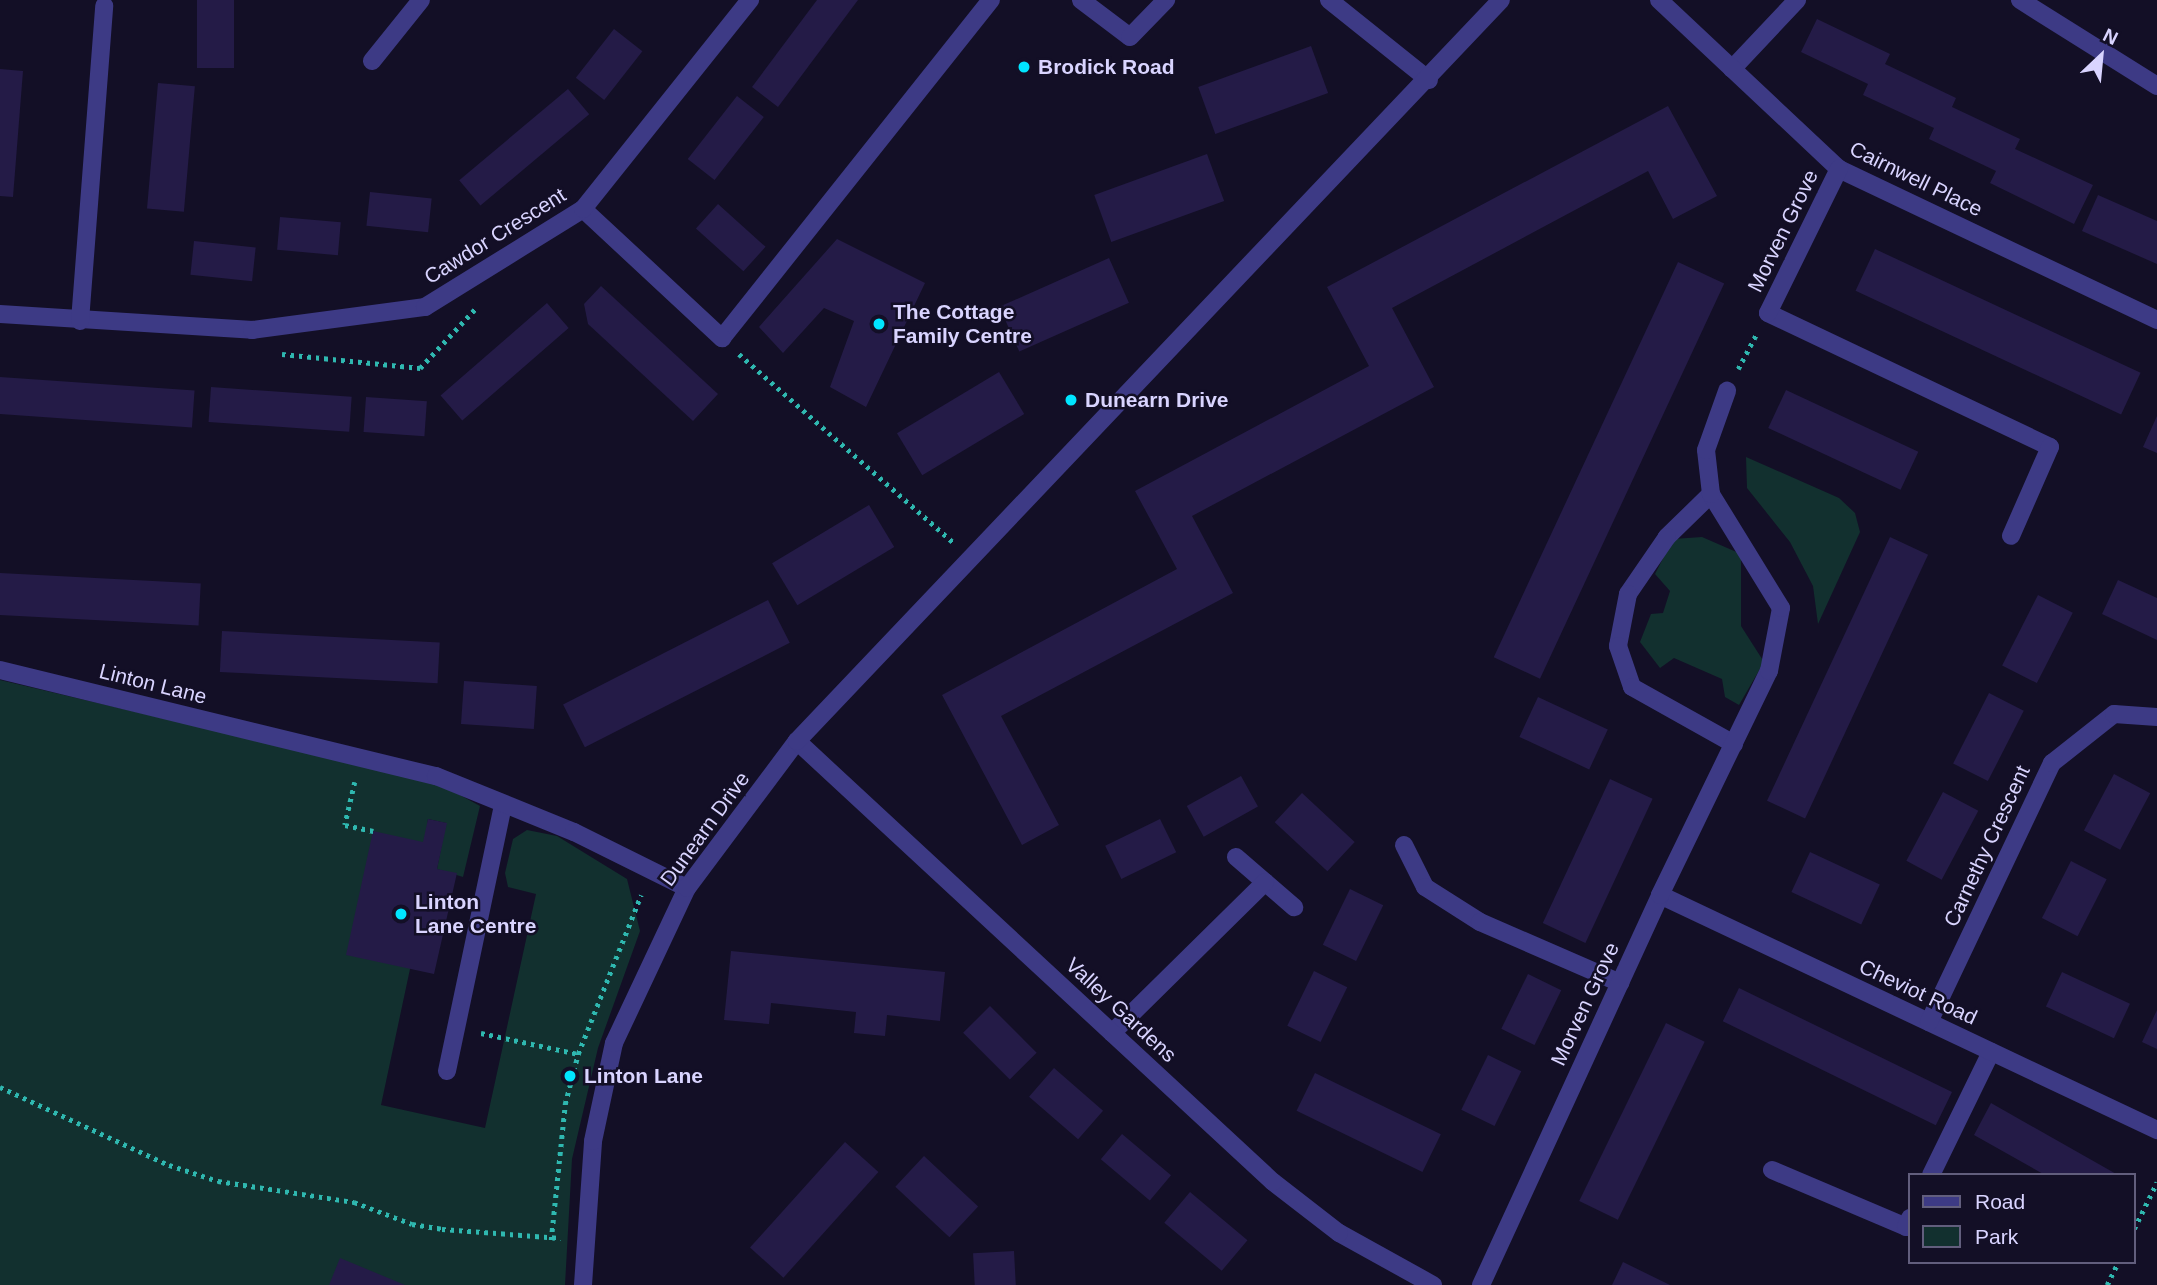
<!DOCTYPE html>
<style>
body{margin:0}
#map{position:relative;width:2157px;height:1285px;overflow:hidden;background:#130f26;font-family:Arial,sans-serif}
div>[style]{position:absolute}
.green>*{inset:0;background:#12302f}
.building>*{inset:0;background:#241b47;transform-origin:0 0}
.path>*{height:4.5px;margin-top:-2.25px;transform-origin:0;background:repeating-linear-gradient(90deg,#2fb8b0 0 3.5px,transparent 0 8.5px)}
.service>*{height:18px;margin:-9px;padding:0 9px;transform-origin:9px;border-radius:9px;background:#3d3a85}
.minor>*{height:18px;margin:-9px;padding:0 9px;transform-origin:9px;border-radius:9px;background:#3d3a85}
.tertiary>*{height:18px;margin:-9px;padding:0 9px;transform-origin:9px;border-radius:9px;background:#3d3a85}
.dots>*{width:19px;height:19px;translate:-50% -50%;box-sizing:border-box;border:4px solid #130f26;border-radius:50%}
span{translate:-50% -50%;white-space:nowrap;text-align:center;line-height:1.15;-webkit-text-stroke:5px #130f26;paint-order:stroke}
.poi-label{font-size:21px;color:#d9d4ff;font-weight:700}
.left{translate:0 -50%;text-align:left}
.street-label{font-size:21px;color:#d9d4ff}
.legend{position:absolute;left:1908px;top:1173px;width:228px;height:91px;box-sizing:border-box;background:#130f26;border:2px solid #625e7d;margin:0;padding:9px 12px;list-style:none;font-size:21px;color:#d9d4ff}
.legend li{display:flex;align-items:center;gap:14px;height:35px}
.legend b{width:35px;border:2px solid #625e7d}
.north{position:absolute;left:2066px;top:21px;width:70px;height:70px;-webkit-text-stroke:5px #130f26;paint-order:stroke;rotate:26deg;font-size:19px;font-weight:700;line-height:28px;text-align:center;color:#d9d4ff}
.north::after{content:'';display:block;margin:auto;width:24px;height:32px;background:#d9d4ff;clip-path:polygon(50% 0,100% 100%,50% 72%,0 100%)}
</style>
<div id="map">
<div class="green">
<div style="clip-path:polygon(1746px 457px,1839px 498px,1855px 513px,1860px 532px,1818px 624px,1813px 586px,1790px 542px,1747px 488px)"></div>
<div style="clip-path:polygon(1702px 537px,1741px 554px,1741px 626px,1764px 662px,1739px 705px,1725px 697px,1722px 679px,1674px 658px,1660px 668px,1640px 642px,1651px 614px,1663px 613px,1670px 591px,1655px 574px,1673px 539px)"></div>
<div style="clip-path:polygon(0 680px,438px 783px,480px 806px,463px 877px,437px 869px,446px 823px,428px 819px,410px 969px,381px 1105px,485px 1128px,536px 894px,508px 887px,505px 873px,513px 839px,527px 830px,557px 836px,627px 879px,640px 931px,598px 1048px,572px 1159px,565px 1285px,0 1285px)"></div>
</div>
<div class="building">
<div style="left:197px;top:0;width:37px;height:68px"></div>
<div style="clip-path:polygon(817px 0,858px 0,778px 107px,752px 87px)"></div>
<div style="clip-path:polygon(1817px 19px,1890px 54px,1885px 64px,1956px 98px,1952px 107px,2020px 139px,2015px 149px,2093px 185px,2074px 224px,1990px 183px,1996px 171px,1929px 139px,1934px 128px,1863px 95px,1868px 84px,1801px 52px)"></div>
<div style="left:614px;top:29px;width:36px;height:62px;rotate:38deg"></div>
<div style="left:1311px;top:46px;width:50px;height:120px;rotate:70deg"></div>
<div style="clip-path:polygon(0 69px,23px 71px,13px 197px,0 196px)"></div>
<div style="left:158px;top:83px;width:37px;height:126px;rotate:5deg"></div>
<div style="left:568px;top:89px;width:33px;height:142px;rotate:50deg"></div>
<div style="left:737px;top:96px;width:34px;height:80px;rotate:38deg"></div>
<div style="clip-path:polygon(1668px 106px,1717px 196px,1673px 219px,1648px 171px,1392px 308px,1434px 387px,1192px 516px,1233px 593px,1001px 716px,1059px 825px,1022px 845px,942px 695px,1177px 569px,1135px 491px,1369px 366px,1327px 287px)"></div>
<div style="left:1207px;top:154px;width:50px;height:120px;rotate:70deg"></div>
<div style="left:370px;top:192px;width:62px;height:34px;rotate:6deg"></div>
<div style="clip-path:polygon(2098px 195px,2157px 221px,2157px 264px,2082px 231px)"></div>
<div style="left:718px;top:204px;width:64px;height:33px;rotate:42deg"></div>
<div style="left:280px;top:217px;width:61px;height:33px;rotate:5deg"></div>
<div style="clip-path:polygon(837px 239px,925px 283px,866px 407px,830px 387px,854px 321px,824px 308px,783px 353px,759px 327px)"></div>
<div style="left:194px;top:241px;width:62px;height:34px;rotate:6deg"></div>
<div style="left:1875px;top:249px;width:293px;height:46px;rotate:25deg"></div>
<div style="left:1109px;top:258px;width:49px;height:120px;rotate:66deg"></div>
<div style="left:1678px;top:262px;width:51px;height:436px;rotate:25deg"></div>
<div style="clip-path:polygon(601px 286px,718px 394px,693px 421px,588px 324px,584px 304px)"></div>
<div style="left:547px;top:303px;width:33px;height:141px;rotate:49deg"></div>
<div style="left:999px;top:372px;width:49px;height:119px;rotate:59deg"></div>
<div style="left:0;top:377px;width:195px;height:37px;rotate:4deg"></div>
<div style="left:211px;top:387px;width:141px;height:35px;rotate:4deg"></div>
<div style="left:1786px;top:390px;width:146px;height:42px;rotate:25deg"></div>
<div style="left:366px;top:397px;width:61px;height:35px;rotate:4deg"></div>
<div style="clip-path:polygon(2157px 416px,2157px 453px,2143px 447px)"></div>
<div style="left:869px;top:505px;width:49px;height:113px;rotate:59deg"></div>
<div style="left:1890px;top:537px;width:42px;height:291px;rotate:25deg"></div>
<div style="left:0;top:573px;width:201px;height:42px;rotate:3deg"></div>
<div style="clip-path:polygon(2118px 580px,2157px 598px,2157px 640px,2102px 614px)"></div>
<div style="left:2038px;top:595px;width:39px;height:79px;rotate:27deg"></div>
<div style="left:768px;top:600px;width:48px;height:230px;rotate:63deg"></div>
<div style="left:222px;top:631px;width:218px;height:41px;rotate:3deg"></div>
<div style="left:464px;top:681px;width:73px;height:43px;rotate:4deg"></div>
<div style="left:1989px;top:693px;width:39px;height:79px;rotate:27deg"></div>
<div style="left:1538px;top:697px;width:77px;height:44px;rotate:25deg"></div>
<div style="left:2114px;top:774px;width:41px;height:64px;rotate:28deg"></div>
<div style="left:1241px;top:776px;width:35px;height:62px;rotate:61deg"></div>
<div style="left:1610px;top:779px;width:47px;height:159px;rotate:25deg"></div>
<div style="left:1943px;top:792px;width:40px;height:78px;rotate:28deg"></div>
<div style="left:1302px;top:793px;width:72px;height:40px;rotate:43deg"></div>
<div style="clip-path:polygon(428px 819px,447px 823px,437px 869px,457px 873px,434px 974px,346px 955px,373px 831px,423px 842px)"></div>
<div style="left:1160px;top:819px;width:37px;height:61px;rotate:64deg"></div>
<div style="left:1810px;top:852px;width:77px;height:44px;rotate:25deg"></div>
<div style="left:2071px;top:861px;width:40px;height:64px;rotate:27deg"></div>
<div style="left:1350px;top:889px;width:37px;height:62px;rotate:26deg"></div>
<div style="clip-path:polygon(731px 951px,945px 972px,940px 1021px,887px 1015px,885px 1036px,854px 1033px,856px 1012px,771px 1003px,769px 1024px,724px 1020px)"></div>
<div style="left:1314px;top:971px;width:37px;height:61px;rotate:26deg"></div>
<div style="left:2062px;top:972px;width:75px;height:38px;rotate:25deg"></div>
<div style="left:1528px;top:974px;width:37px;height:61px;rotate:26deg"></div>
<div style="left:1739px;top:988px;width:237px;height:37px;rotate:26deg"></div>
<div style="left:990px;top:1006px;width:66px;height:38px;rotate:45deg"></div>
<div style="clip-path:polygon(2157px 1010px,2157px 1049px,2142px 1042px)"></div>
<div style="left:1666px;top:1023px;width:43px;height:198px;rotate:26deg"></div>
<div style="left:1488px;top:1055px;width:37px;height:61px;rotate:26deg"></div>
<div style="left:1054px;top:1068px;width:65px;height:38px;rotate:41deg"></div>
<div style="left:1315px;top:1073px;width:140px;height:42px;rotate:26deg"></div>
<div style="clip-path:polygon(1991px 1103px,2118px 1175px,2045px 1175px,1974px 1135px)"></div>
<div style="left:1122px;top:1134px;width:64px;height:33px;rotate:40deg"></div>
<div style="left:845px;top:1142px;width:45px;height:142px;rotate:42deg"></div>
<div style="left:924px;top:1156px;width:74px;height:42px;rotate:43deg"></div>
<div style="left:1190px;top:1192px;width:75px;height:40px;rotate:40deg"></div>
<div style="left:1014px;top:1251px;width:34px;height:41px;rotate:87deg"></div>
<div style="clip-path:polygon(340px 1258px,405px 1285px,329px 1285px)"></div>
<div style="clip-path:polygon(1623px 1262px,1670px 1285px,1612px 1285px)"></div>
</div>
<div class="path">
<div style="left:282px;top:354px;width:139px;rotate:5.8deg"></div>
<div style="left:420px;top:368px;width:81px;rotate:-47deg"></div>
<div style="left:739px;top:354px;width:285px;rotate:41.3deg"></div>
<div style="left:1738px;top:369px;width:41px;rotate:-62.2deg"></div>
<div style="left:355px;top:782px;width:44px;rotate:103.1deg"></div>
<div style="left:345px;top:825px;width:29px;rotate:12deg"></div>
<div style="left:481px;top:1033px;width:99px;rotate:12.2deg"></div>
<div style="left:0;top:1087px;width:186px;rotate:24.8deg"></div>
<div style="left:169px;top:1165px;width:52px;rotate:18.1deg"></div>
<div style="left:218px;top:1181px;width:138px;rotate:8.8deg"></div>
<div style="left:354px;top:1202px;width:62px;rotate:20.8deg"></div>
<div style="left:412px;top:1224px;width:30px;rotate:9deg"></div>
<div style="left:442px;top:1229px;width:119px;rotate:4.3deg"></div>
<div style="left:2134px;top:1229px;width:52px;rotate:-63.9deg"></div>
<div style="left:551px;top:1240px;width:137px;rotate:-84.1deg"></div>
<div style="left:565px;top:1104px;width:52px;rotate:-75.4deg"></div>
<div style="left:578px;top:1054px;width:171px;rotate:-68.4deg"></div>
<div style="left:2107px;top:1285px;width:25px;rotate:-64deg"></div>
</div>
<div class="service">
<div style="left:1081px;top:0;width:61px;rotate:37.1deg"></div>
<div style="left:1130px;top:37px;width:52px;rotate:-45.8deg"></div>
<div style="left:2020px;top:0;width:162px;rotate:32.1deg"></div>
<div style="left:372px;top:61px;width:78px;rotate:-51.2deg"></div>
<div style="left:1732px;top:69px;width:95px;rotate:-46.7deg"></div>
<div style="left:1768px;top:313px;width:312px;rotate:25.4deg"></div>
<div style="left:2050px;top:447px;width:97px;rotate:113.7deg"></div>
<div style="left:722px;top:338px;width:432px;rotate:-51.5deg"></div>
<div style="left:1404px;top:845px;width:47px;rotate:63.4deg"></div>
<div style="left:1425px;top:887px;width:65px;rotate:32.5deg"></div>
<div style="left:1480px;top:922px;width:153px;rotate:23.5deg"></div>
<div style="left:447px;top:1071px;width:271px;rotate:-78.1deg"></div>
<div style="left:1772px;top:1170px;width:146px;rotate:23deg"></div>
<div style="left:1906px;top:1227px;width:10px;rotate:-66deg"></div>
<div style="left:1931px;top:1175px;width:137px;rotate:-64deg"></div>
</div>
<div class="minor">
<div style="left:1659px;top:0;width:247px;rotate:43.2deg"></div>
<div style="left:1839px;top:169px;width:352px;rotate:25.4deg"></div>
<div style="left:583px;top:209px;width:190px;rotate:42.9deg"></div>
<div style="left:1768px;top:313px;width:161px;rotate:-63.8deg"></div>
<div style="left:0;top:314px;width:253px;rotate:3.6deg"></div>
<div style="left:252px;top:330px;width:175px;rotate:-7.6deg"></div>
<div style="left:425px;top:307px;width:186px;rotate:-31.8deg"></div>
<div style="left:583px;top:209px;width:268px;rotate:-51.4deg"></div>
<div style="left:80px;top:321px;width:316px;rotate:-85.6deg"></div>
<div style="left:1711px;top:494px;width:62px;rotate:135.7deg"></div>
<div style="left:1667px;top:537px;width:69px;rotate:124.4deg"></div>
<div style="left:1628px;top:594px;width:53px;rotate:100.9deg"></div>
<div style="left:1618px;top:646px;width:43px;rotate:71.1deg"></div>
<div style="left:1632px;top:687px;width:117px;rotate:29.2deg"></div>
<div style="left:0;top:670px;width:449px;rotate:13.7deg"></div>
<div style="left:436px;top:776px;width:149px;rotate:22.1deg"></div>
<div style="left:574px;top:832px;width:126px;rotate:26.4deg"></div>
<div style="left:1236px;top:857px;width:77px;rotate:40.8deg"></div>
<div style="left:1660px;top:895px;width:550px;rotate:25.31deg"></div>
<div style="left:1929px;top:1022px;width:287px;rotate:-64.6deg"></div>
<div style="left:2052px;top:763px;width:79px;rotate:-38.3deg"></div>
<div style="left:2114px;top:714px;width:43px;rotate:4deg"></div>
<div style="left:1112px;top:1033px;width:215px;rotate:-44.6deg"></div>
<div style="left:583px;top:1285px;width:144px;rotate:-86deg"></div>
<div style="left:593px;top:1141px;width:100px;rotate:-77.9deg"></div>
<div style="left:614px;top:1043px;width:171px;rotate:-64.8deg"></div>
<div style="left:687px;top:888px;width:184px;rotate:-53.2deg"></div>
<div style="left:1481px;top:1285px;width:429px;rotate:-65.3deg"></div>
<div style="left:1660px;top:895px;width:249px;rotate:-64.1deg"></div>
<div style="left:1769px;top:671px;width:64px;rotate:-79.2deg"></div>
<div style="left:1781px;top:608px;width:134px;rotate:-121.6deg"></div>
<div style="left:1711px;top:494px;width:44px;rotate:-96.5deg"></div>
<div style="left:1706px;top:450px;width:63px;rotate:-70.4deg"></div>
</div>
<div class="tertiary">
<div style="left:1329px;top:0;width:128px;rotate:38.7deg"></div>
<div style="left:1433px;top:1285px;width:107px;rotate:-151deg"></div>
<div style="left:1339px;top:1233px;width:83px;rotate:-142.3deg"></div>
<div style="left:1273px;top:1182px;width:649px;rotate:-137.19deg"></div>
<div style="left:797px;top:741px;width:1022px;rotate:-46.47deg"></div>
</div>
<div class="dots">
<div style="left:1024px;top:67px;background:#00e5ff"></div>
<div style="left:879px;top:324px;background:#00e5ff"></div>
<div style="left:1071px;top:400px;background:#00e5ff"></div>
<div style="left:401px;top:914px;background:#00e5ff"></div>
<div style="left:570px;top:1076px;background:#00e5ff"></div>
</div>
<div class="poi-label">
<span class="left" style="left:1038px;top:67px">Brodick Road</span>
<span class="left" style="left:893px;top:324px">The Cottage<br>Family Centre</span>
<span class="left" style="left:1085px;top:400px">Dunearn Drive</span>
<span class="left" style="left:415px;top:914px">Linton<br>Lane Centre</span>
<span class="left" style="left:584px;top:1076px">Linton Lane</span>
</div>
<div class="street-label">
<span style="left:1916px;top:179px;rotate:26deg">Cairnwell Place</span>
<span style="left:1783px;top:231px;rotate:-64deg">Morven Grove</span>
<span style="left:495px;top:236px;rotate:-32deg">Cawdor Crescent</span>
<span style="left:153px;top:684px;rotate:14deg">Linton Lane</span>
<span style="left:705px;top:829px;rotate:-54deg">Dunearn Drive</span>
<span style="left:1987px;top:846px;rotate:-65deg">Carnethy Crescent</span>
<span style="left:1918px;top:992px;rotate:25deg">Cheviot Road</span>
<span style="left:1585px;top:1004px;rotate:-65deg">Morven Grove</span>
<span style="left:1121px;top:1010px;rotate:43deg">Valley Gardens</span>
</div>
<ul class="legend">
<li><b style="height:9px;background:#3d3a85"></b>Road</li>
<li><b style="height:19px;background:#12302f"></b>Park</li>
</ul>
<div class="north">N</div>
</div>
